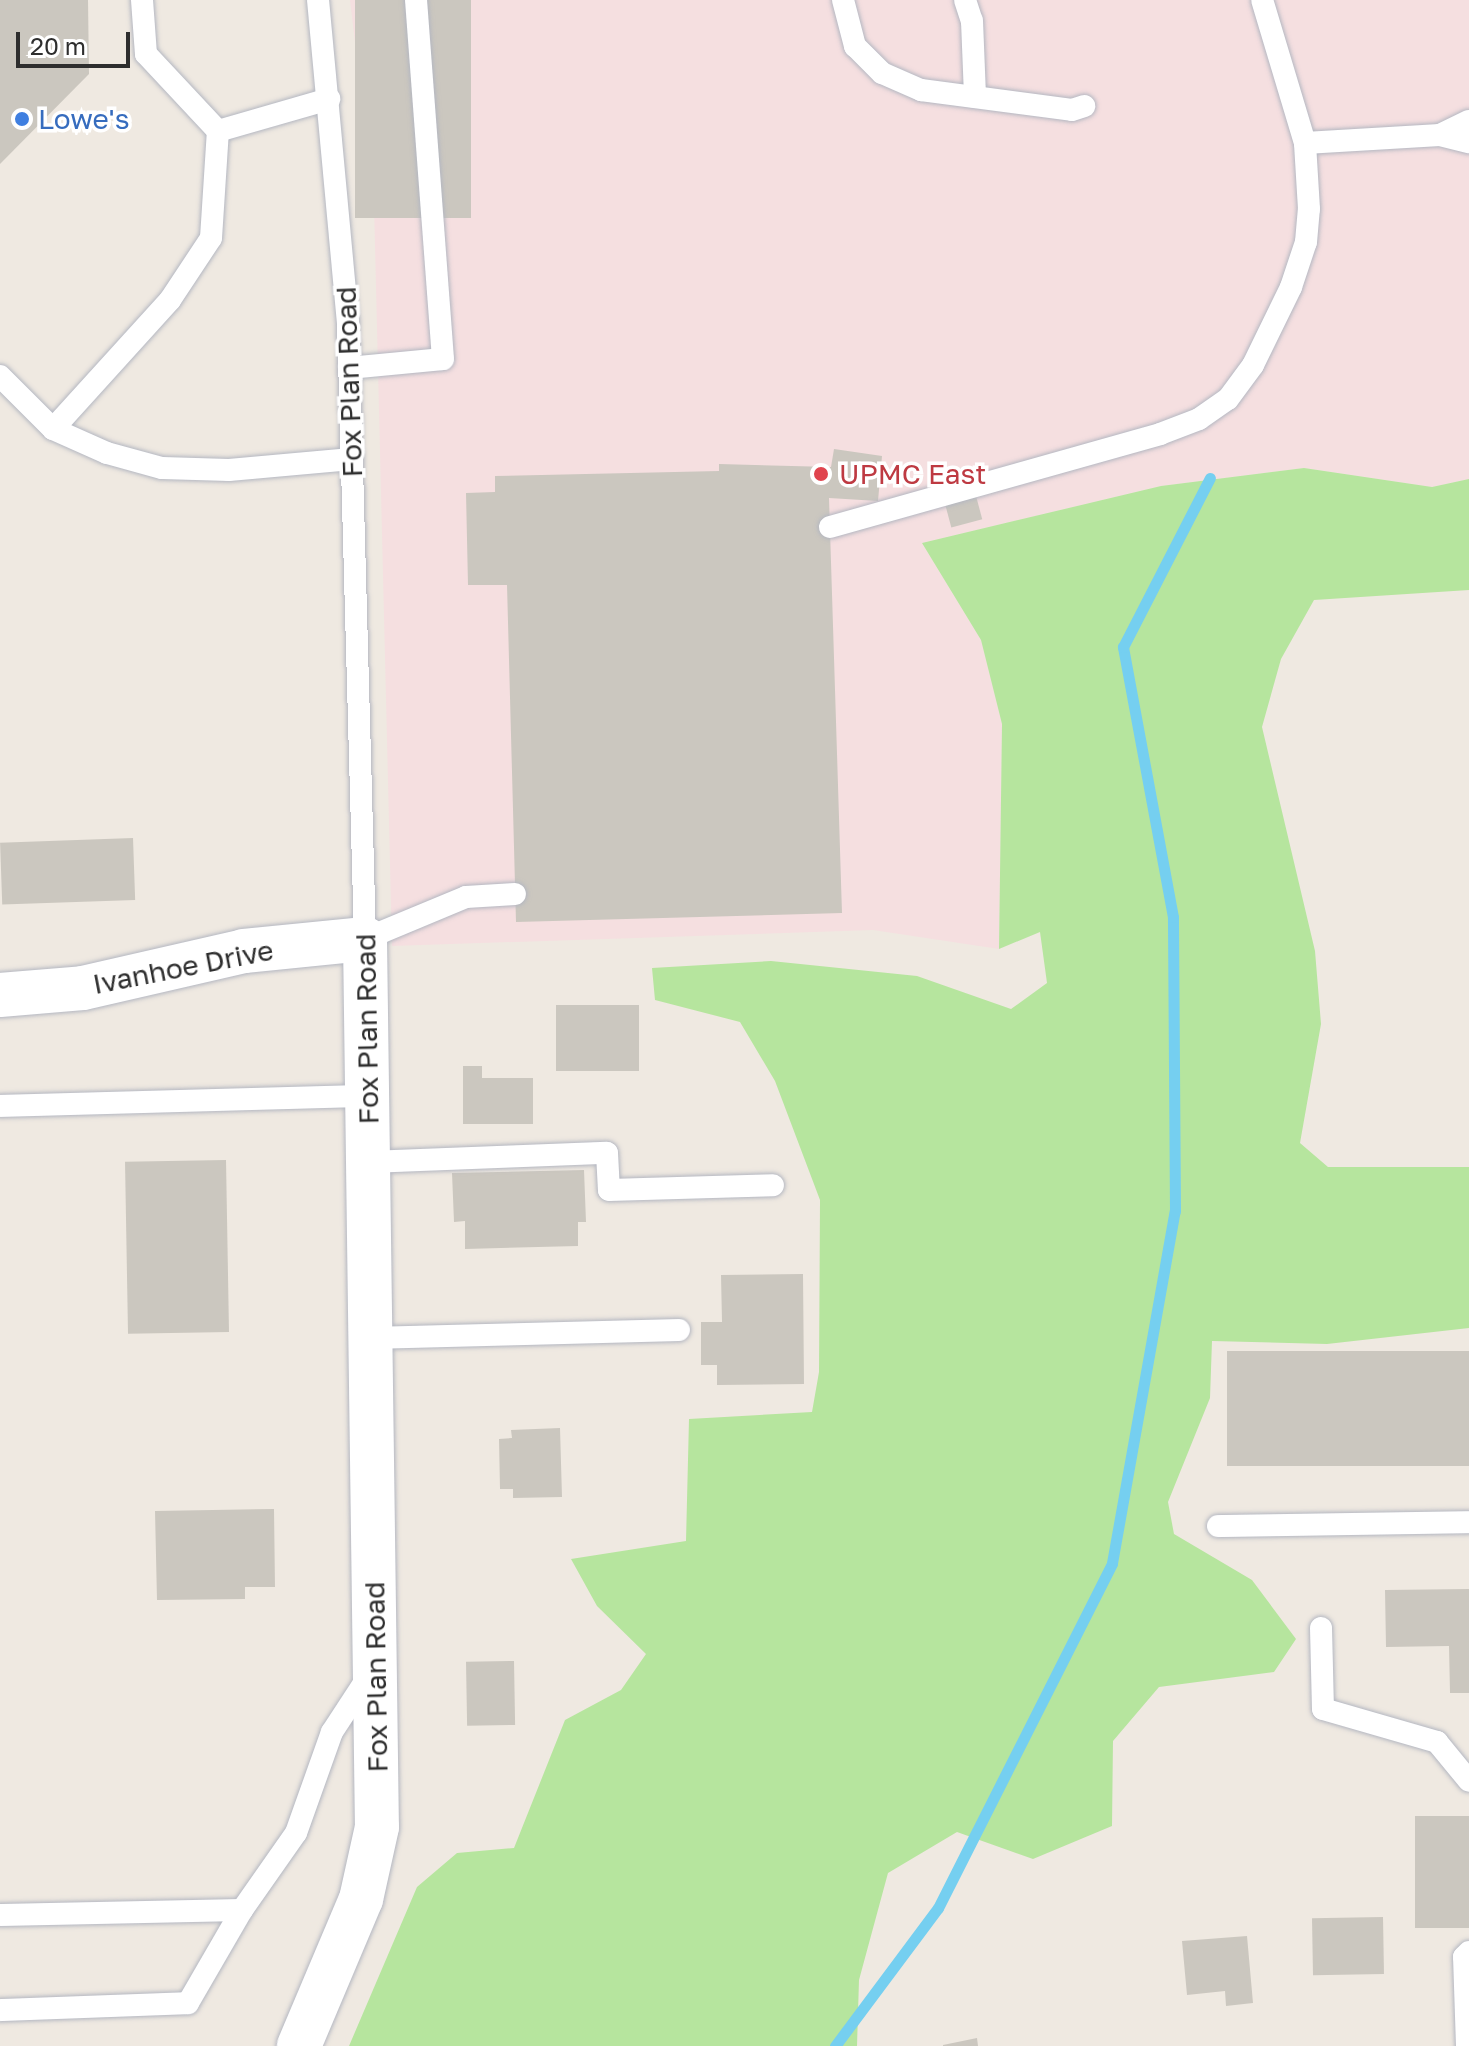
<!DOCTYPE html>
<style>
body{margin:0}
#map{position:relative;width:1469px;height:2046px;overflow:hidden;background:#efe9e1;font-family:"Golos Text",sans-serif}
div>[style]{position:absolute}
.medical>*{inset:0;background:#f5dfe0}
.green>*{inset:0;background:#b6e59e}
.stream>*{height:11px;margin:-5.5px;padding:0 5.5px;transform-origin:5.5px;border-radius:5.5px;background:#75cff0}
.building>*{inset:0;background:#cbc7bf;transform-origin:0 0}
.roads{filter:drop-shadow(0 0 2px #b4b7c1) drop-shadow(0 0 2px #b4b7c1)}
.lane>*{height:22px;margin:-11px;padding:0 11px;transform-origin:11px;border-radius:11px;background:#fff}
.street>*{height:44px;margin:-22px;padding:0 22px;transform-origin:22px;border-radius:22px;background:#fff}
.dots>*{width:22px;height:22px;translate:-50% -50%;box-sizing:border-box;border:4px solid #fff;border-radius:50%}
span{translate:-50% -50%;white-space:nowrap;text-align:center;line-height:1.15;-webkit-text-stroke:7px #fff;paint-order:stroke}
.shop-label{font-size:28px;color:#366cbe}
.left{translate:0 -50%;text-align:left}
.street-label{font-size:28px;color:#2e2e2e}
.health-label{font-size:28px;color:#be3a42}
.scale{position:absolute;left:16px;top:32px;width:114px;height:36px;box-sizing:border-box;border:4px solid #2e2e2e;border-top:0;padding-left:10px;font-size:24px;line-height:28px;white-space:nowrap;color:#2e2e2e;-webkit-text-stroke:6px #fff;paint-order:stroke}
</style>
<div id="map">
<div class="medical">
<div style="clip-path:polygon(350px 0,1469px 0,1469px 479px,1432px 487px,1304px 468px,1161px 486px,922px 543px,981px 640px,1002px 724px,999px 949px,873px 930px,392px 946px,374px 204px)"></div>
</div>
<div class="green">
<div style="clip-path:polygon(1304px 468px,1432px 487px,1469px 479px,1469px 590px,1314px 600px,1281px 659px,1262px 727px,1315px 951px,1321px 1024px,1300px 1143px,1328px 1167px,1469px 1167px,1469px 1328px,1327px 1344px,1212px 1341px,1210px 1398px,1168px 1502px,1174px 1534px,1252px 1580px,1296px 1639px,1274px 1672px,1159px 1687px,1113px 1741px,1112px 1826px,1033px 1859px,957px 1832px,888px 1873px,859px 1980px,857px 2046px,349px 2046px,417px 1887px,457px 1853px,514px 1848px,565px 1720px,621px 1690px,646px 1654px,597px 1606px,571px 1559px,686px 1541px,689px 1419px,812px 1412px,819px 1372px,820px 1200px,775px 1081px,740px 1022px,655px 1000px,652px 968px,771px 961px,917px 976px,1011px 1009px,1047px 983px,1040px 932px,999px 949px,1002px 724px,981px 640px,922px 543px,1161px 486px)"></div>
</div>
<div class="stream">
<div style="left:835px;top:2046px;width:172px;rotate:-53.3deg"></div>
<div style="left:938px;top:1908px;width:386px;rotate:-63.2deg"></div>
<div style="left:1112px;top:1563px;width:358px;rotate:-79.9deg"></div>
<div style="left:1175px;top:1211px;width:294px;rotate:-90.4deg"></div>
<div style="left:1173px;top:917px;width:275px;rotate:-100.5deg"></div>
<div style="left:1123px;top:647px;width:190px;rotate:-62.8deg"></div>
</div>
<div class="building">
<div style="clip-path:polygon(0 0,88px 0,89px 74px,0 164px)"></div>
<div style="left:355px;top:0;width:116px;height:218px"></div>
<div style="clip-path:polygon(834px 449px,882px 456px,878px 501px,829px 498px,842px 913px,516px 922px,507px 585px,468px 585px,466px 493px,495px 492px,495px 476px,719px 471px,719px 464px,831px 467px)"></div>
<div style="left:968px;top:466px;width:55px;height:32px;rotate:75deg"></div>
<div style="left:133px;top:838px;width:62px;height:133px;rotate:88deg"></div>
<div style="left:556px;top:1005px;width:83px;height:66px"></div>
<div style="clip-path:polygon(463px 1066px,482px 1066px,482px 1078px,533px 1078px,533px 1124px,463px 1124px)"></div>
<div style="left:226px;top:1160px;width:172px;height:101px;rotate:89deg"></div>
<div style="clip-path:polygon(584px 1170px,586px 1222px,578px 1222px,578px 1246px,465px 1249px,465px 1221px,454px 1222px,452px 1173px)"></div>
<div style="clip-path:polygon(803px 1274px,804px 1384px,717px 1385px,717px 1365px,701px 1365px,701px 1322px,722px 1322px,721px 1275px)"></div>
<div style="left:1469px;top:1351px;width:115px;height:242px;rotate:90deg"></div>
<div style="clip-path:polygon(560px 1428px,562px 1497px,513px 1498px,513px 1489px,500px 1489px,499px 1439px,512px 1438px,511px 1430px)"></div>
<div style="clip-path:polygon(274px 1509px,275px 1587px,245px 1587px,245px 1599px,157px 1600px,155px 1511px)"></div>
<div style="clip-path:polygon(1469px 1589px,1469px 1693px,1450px 1693px,1449px 1646px,1386px 1647px,1385px 1590px)"></div>
<div style="left:514px;top:1661px;width:64px;height:48px;rotate:89deg"></div>
<div style="left:1415px;top:1816px;width:54px;height:112px"></div>
<div style="left:1383px;top:1917px;width:57px;height:71px;rotate:89deg"></div>
<div style="clip-path:polygon(1247px 1936px,1253px 2003px,1226px 2006px,1225px 1991px,1187px 1995px,1182px 1941px)"></div>
<div style="clip-path:polygon(977px 2038px,978px 2046px,943px 2046px,943px 2045px)"></div>
</div>
<div class="roads">
<div class="lane">
<div style="left:142px;top:0;width:54px;rotate:85.8deg"></div>
<div style="left:146px;top:54px;width:105px;rotate:46.9deg"></div>
<div style="left:218px;top:131px;width:116px;rotate:-16.1deg"></div>
<div style="left:318px;top:0;width:323px;rotate:84.7deg"></div>
<div style="left:348px;top:322px;width:617px;rotate:88.42deg"></div>
<div style="left:365px;top:939px;width:109px;rotate:-22.6deg"></div>
<div style="left:466px;top:897px;width:49px;rotate:-3.5deg"></div>
<div style="left:843px;top:0;width:48px;rotate:75.4deg"></div>
<div style="left:855px;top:46px;width:38px;rotate:45deg"></div>
<div style="left:882px;top:73px;width:43px;rotate:23.6deg"></div>
<div style="left:921px;top:90px;width:152px;rotate:7.5deg"></div>
<div style="left:1072px;top:110px;width:13px;rotate:-18deg"></div>
<div style="left:965px;top:0;width:22px;rotate:72deg"></div>
<div style="left:972px;top:21px;width:76px;rotate:87.7deg"></div>
<div style="left:1440px;top:135px;width:32px;rotate:-26deg"></div>
<div style="left:1305px;top:143px;width:135px;rotate:-3.4deg"></div>
<div style="left:1440px;top:135px;width:30px;rotate:14deg"></div>
<div style="left:349px;top:368px;width:94px;rotate:-5.5deg"></div>
<div style="left:443px;top:359px;width:360px;rotate:-94.3deg"></div>
<div style="left:0;top:376px;width:75px;rotate:45deg"></div>
<div style="left:53px;top:429px;width:59px;rotate:24deg"></div>
<div style="left:107px;top:453px;width:57px;rotate:15.3deg"></div>
<div style="left:162px;top:468px;width:67px;rotate:1.7deg"></div>
<div style="left:229px;top:470px;width:123px;rotate:-5.1deg"></div>
<div style="left:53px;top:429px;width:174px;rotate:-47.8deg"></div>
<div style="left:170px;top:300px;width:74px;rotate:-56.5deg"></div>
<div style="left:211px;top:238px;width:107px;rotate:-86.3deg"></div>
<div style="left:830px;top:527px;width:343px;rotate:-15.7deg"></div>
<div style="left:1160px;top:434px;width:42px;rotate:-21deg"></div>
<div style="left:1199px;top:419px;width:35px;rotate:-35deg"></div>
<div style="left:1228px;top:399px;width:42px;rotate:-53.7deg"></div>
<div style="left:1253px;top:365px;width:87px;rotate:-64deg"></div>
<div style="left:1291px;top:287px;width:47px;rotate:-71.6deg"></div>
<div style="left:1306px;top:242px;width:33px;rotate:-85deg"></div>
<div style="left:1309px;top:209px;width:66px;rotate:-93.5deg"></div>
<div style="left:1305px;top:143px;width:149px;rotate:-106.7deg"></div>
<div style="left:0;top:1106px;width:368px;rotate:-1.6deg"></div>
<div style="left:369px;top:1162px;width:238px;rotate:-2.2deg"></div>
<div style="left:607px;top:1153px;width:37px;rotate:87deg"></div>
<div style="left:609px;top:1190px;width:164px;rotate:-1.7deg"></div>
<div style="left:371px;top:1338px;width:308px;rotate:-1.5deg"></div>
<div style="left:1218px;top:1526px;width:251px;rotate:-0.9deg"></div>
<div style="left:1321px;top:1628px;width:81px;rotate:88.6deg"></div>
<div style="left:1323px;top:1709px;width:119px;rotate:16.1deg"></div>
<div style="left:1437px;top:1742px;width:50px;rotate:50.6deg"></div>
<div style="left:0;top:1915px;width:242px;rotate:-1.2deg"></div>
<div style="left:242px;top:1910px;width:94px;rotate:-55deg"></div>
<div style="left:296px;top:1833px;width:107px;rotate:-70.4deg"></div>
<div style="left:332px;top:1732px;width:66px;rotate:-56.8deg"></div>
<div style="left:0;top:2010px;width:188px;rotate:-2.1deg"></div>
<div style="left:188px;top:2003px;width:108px;rotate:-59.9deg"></div>
<div style="left:1467px;top:2046px;width:89px;rotate:-91.9deg"></div>
<div style="left:1464px;top:1957px;width:7px;rotate:-45deg"></div>
</div>
<div class="street">
<div style="left:0;top:995px;width:83px;rotate:-4.8deg"></div>
<div style="left:83px;top:988px;width:165px;rotate:-12.9deg"></div>
<div style="left:244px;top:951px;width:122px;rotate:-5.7deg"></div>
<div style="left:365px;top:939px;width:888px;rotate:89.23deg"></div>
<div style="left:377px;top:1827px;width:74px;rotate:102.5deg"></div>
<div style="left:361px;top:1899px;width:160px;rotate:112.9deg"></div>
</div>
</div>
<div class="dots">
<div style="left:22px;top:119px;background:#3f7fe0"></div>
<div style="left:821px;top:474px;background:#e0444e"></div>
</div>
<div class="shop-label">
<span class="left" style="left:38px;top:119px">Lowe's</span>
</div>
<div class="street-label">
<span style="left:349px;top:382px;rotate:-92deg">Fox Plan Road</span>
<span style="left:183px;top:967px;rotate:-11deg">Ivanhoe Drive</span>
<span style="left:367px;top:1029px;rotate:-91deg">Fox Plan Road</span>
<span style="left:376px;top:1677px;rotate:-91deg">Fox Plan Road</span>
</div>
<div class="health-label">
<span class="left" style="left:839px;top:474px">UPMC East</span>
</div>
<div class="scale">20 m</div>
</div>
